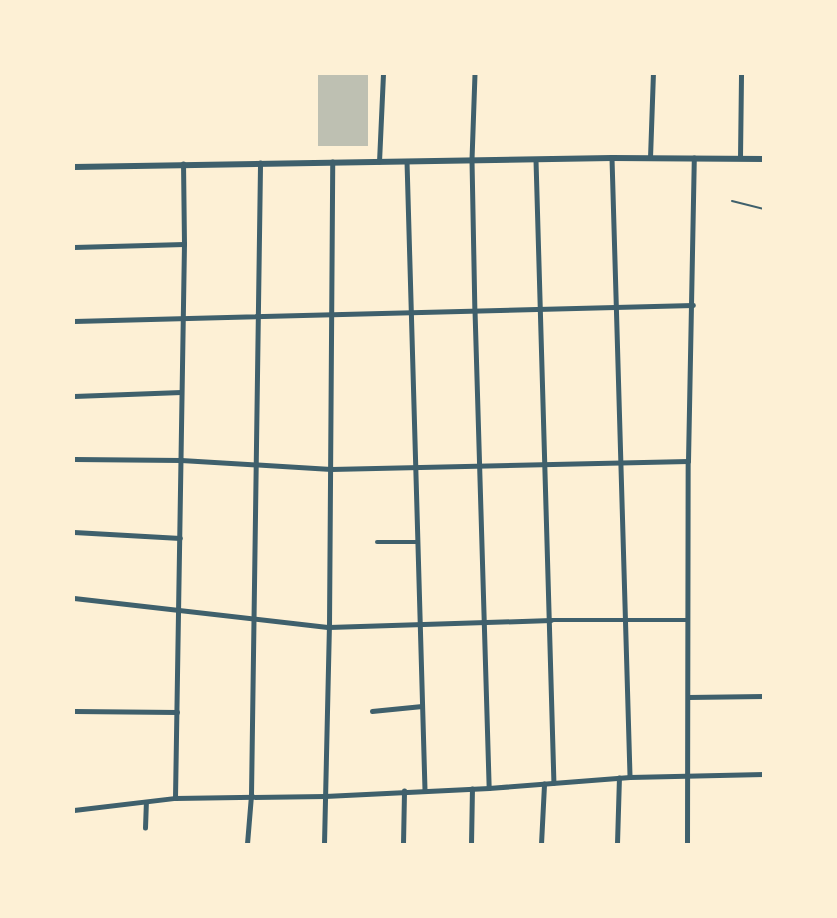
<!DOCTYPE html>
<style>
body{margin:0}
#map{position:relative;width:837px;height:918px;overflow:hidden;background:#fdf0d5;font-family:Helvetica,sans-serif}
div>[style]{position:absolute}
.building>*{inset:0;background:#bec0b2;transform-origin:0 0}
.service>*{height:2px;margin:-1px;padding:0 1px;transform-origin:1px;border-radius:1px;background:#3f606c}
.minor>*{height:4.5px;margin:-2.25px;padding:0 2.25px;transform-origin:2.25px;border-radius:2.25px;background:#3f606c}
.tertiary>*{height:6px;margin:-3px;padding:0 3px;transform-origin:3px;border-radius:3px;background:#3f606c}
span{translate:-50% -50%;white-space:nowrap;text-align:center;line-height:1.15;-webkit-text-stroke:4.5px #fdf0d5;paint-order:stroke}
.frame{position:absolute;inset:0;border:75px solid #fdf0d5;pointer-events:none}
</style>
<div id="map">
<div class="building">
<div style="left:318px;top:74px;width:50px;height:72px"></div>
</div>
<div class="service">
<div style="left:732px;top:201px;width:33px;rotate:14deg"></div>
</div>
<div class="minor">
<div style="left:475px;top:74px;width:86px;rotate:92deg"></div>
<div style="left:472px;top:160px;width:150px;rotate:88.9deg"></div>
<div style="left:475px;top:310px;width:478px;rotate:88.3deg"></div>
<div style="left:612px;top:158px;width:619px;rotate:88.33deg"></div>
<div style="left:650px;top:158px;width:84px;rotate:-88deg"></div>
<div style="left:740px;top:158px;width:84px;rotate:-89.3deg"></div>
<div style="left:536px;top:160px;width:623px;rotate:88.35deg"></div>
<div style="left:407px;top:161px;width:630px;rotate:88.36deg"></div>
<div style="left:379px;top:162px;width:88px;rotate:-87.4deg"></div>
<div style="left:74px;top:247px;width:110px;rotate:-1.6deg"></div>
<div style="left:74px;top:321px;width:619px;rotate:-1.48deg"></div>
<div style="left:74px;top:396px;width:107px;rotate:-2.1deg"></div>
<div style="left:74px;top:459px;width:107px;rotate:0.5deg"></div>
<div style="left:181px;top:460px;width:150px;rotate:3.4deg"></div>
<div style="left:331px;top:469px;width:357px;rotate:-1.3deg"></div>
<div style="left:74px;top:532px;width:106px;rotate:3.2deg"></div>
<div style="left:377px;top:542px;width:40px"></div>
<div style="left:74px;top:598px;width:257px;rotate:6.5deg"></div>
<div style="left:329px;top:627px;width:222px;rotate:-1.8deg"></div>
<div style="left:551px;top:620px;width:137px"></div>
<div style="left:688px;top:697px;width:76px;rotate:-0.8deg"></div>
<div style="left:74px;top:711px;width:103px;rotate:0.6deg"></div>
<div style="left:372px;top:711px;width:50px;rotate:-5.7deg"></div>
<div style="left:175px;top:798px;width:554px;rotate:-89.07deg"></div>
<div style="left:184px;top:244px;width:80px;rotate:-90.7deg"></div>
<div style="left:74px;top:810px;width:102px;rotate:-6.8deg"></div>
<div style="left:175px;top:798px;width:150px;rotate:-0.8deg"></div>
<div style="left:325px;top:796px;width:164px;rotate:-2.8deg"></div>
<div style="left:489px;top:788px;width:141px;rotate:-4.5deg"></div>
<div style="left:630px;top:777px;width:134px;rotate:-1.3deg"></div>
<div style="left:145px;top:828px;width:25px;rotate:-88deg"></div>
<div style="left:247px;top:844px;width:49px;rotate:-85.3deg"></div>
<div style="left:251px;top:795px;width:632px;rotate:-89.18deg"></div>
<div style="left:324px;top:844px;width:217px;rotate:-88.7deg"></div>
<div style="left:329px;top:627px;width:465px;rotate:-89.6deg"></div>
<div style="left:403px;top:844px;width:53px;rotate:-88.9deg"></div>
<div style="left:471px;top:844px;width:55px;rotate:-89deg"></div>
<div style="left:541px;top:844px;width:60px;rotate:-87.1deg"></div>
<div style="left:617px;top:844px;width:66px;rotate:-88.3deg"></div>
<div style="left:687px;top:844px;width:383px;rotate:-89.9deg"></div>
<div style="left:688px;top:461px;width:303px;rotate:-88.9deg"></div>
</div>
<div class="tertiary">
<div style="left:74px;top:167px;width:538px;rotate:-0.96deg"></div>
<div style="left:612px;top:158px;width:152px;rotate:0.4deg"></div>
</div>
<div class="frame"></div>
</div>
